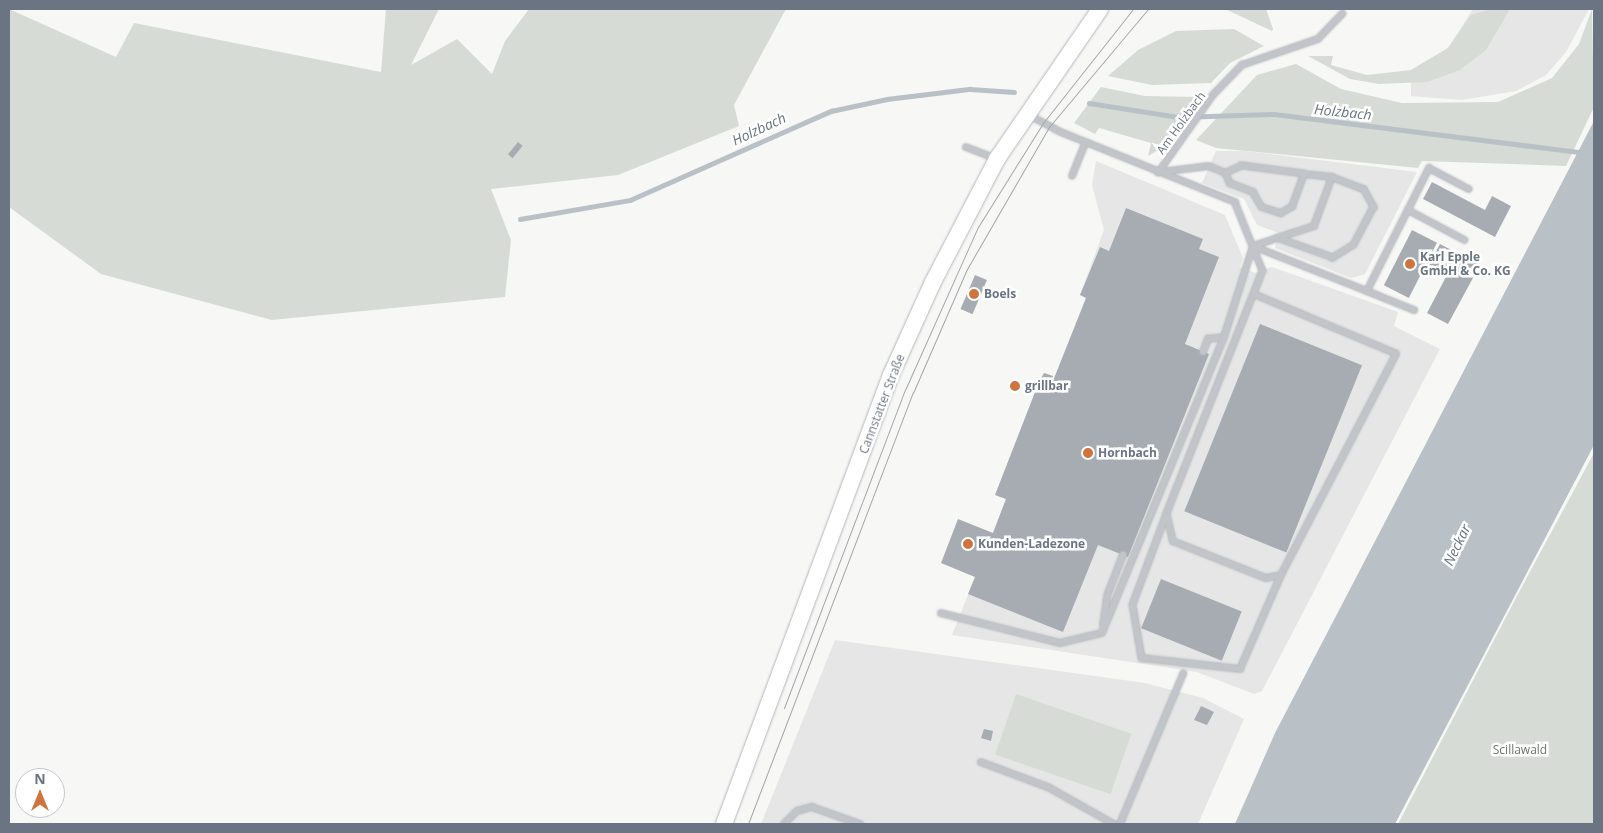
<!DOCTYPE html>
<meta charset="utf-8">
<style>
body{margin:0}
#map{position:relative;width:1603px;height:833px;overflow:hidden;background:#f7f7f5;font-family:"Open Sans",sans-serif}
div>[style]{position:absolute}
.built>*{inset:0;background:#e5e6e5}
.green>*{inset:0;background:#d6dcd5;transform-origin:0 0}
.water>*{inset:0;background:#b9c1c7}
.stream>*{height:4.5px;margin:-2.25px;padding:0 2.25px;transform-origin:2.25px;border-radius:2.25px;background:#b9c1c7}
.building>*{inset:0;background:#a7acb3;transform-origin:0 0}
.roads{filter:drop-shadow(0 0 1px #b4b7bc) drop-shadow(0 0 1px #b4b7bc)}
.service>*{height:5.5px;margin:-2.75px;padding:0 2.75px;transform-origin:2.75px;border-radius:2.75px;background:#c1c4c8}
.secondary>*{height:16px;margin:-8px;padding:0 8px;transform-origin:8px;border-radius:8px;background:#fff}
.tram>*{height:1px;margin:-0.5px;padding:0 0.5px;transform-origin:0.5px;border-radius:0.5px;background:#a3a7ad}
.dots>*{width:14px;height:14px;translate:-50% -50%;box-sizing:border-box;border:2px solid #fff;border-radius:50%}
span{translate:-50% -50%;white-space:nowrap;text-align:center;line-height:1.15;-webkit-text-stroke:5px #fff;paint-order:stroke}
.street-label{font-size:12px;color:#6a7483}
.poi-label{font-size:12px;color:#6a7483;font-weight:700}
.left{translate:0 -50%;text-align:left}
.park-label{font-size:12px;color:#697a68}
.water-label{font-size:14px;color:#66747f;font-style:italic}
.frame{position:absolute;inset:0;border:10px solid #6a7483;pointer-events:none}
.north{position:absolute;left:15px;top:768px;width:50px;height:50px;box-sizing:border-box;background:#fff;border:1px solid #c3c7cd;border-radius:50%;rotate:0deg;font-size:14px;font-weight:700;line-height:20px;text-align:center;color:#6a7483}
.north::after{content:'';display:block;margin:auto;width:18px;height:22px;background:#d0743d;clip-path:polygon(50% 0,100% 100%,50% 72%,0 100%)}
</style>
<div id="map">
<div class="built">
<div style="clip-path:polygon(1473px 9px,1589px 9px,1566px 52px,1546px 75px,1516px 91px,1462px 100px,1411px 96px,1411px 70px,1448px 48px)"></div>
<div style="clip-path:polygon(1216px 151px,1245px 151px,1417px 172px,1365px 274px,1351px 278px,1275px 248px,1279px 233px,1257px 225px,1244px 199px,1202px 183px)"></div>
<div style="clip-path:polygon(1096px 161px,1225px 215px,1243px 258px,1240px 267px,1255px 273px,1272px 267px,1398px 312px,1394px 326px,1440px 349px,1262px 691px,1254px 694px,1197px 672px,952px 635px,1006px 499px,995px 495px,1039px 382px,1051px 386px,1086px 298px,1080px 295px,1104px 230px,1092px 185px)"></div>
<div style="clip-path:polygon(835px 640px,1145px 683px,1203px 698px,1244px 719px,1198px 824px,761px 824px)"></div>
</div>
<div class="green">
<div style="clip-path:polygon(9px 9px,116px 57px,134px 23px,381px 72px,386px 9px,439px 9px,411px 65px,457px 39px,492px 74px,505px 41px,529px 9px,786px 9px,734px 105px,739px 126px,618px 175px,491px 189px,511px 240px,505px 297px,272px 320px,101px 274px,9px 207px)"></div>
<div style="clip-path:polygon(1225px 9px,1266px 9px,1273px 29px,1272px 31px)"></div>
<div style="clip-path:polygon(1491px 9px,1510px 9px,1486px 50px,1460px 70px,1427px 82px,1379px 84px,1350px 79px,1308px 56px,1333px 56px,1331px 65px,1367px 75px,1411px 70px,1448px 48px,1471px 15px)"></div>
<div style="clip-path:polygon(1592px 9px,1594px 107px,1566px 166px,1422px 161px,1418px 168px,1216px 148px,1196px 140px,1257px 75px,1296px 64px,1341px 89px,1402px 103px,1498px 102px,1552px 78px,1579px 44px)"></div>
<div style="clip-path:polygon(1234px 29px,1264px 46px,1230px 63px,1211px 83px,1152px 85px,1108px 76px,1138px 50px,1176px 31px)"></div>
<div style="clip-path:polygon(1101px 87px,1145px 96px,1199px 97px,1162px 148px,1148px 156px,1151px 143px,1099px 128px,1095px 134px,1074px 123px)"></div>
<div style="clip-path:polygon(1594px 453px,1594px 824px,1398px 824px,1518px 594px)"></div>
<div style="left:1016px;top:694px;width:122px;height:64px;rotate:19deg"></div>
</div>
<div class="water">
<div style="clip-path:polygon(1594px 121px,1594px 445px,1395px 824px,1235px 824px,1275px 733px)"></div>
</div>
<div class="stream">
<div style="left:1089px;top:103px;width:90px;rotate:8.9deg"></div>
<div style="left:1178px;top:117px;width:96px;rotate:-1.8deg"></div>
<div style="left:1274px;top:114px;width:322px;rotate:7.1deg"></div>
<div style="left:520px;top:219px;width:112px;rotate:-9.8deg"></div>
<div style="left:630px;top:200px;width:220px;rotate:-23.9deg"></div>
<div style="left:831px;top:111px;width:57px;rotate:-12.1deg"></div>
<div style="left:887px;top:99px;width:84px;rotate:-6.9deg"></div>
<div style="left:970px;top:89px;width:44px;rotate:3.9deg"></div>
</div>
<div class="building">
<div style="left:518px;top:142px;width:6px;height:16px;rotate:39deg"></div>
<div style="clip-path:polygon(1432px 182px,1485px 210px,1492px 196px,1511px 206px,1495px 237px,1423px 199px)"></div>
<div style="clip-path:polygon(1126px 208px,1203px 239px,1199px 249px,1219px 257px,1185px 344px,1209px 354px,1128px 557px,1098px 545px,1063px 632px,968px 594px,975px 577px,941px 563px,958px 519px,993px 533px,1006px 499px,995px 495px,1039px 382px,1044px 373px,1053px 376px,1051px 386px,1086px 298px,1080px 295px,1100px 247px,1109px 251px)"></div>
<div style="left:1412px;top:230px;width:28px;height:62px;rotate:27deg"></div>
<div style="clip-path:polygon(1440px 244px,1480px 265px,1448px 324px,1427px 313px,1447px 275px,1429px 265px)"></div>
<div style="left:975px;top:275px;width:13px;height:37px;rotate:23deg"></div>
<div style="left:1260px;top:324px;width:110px;height:202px;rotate:22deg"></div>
<div style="left:1161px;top:579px;width:87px;height:53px;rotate:22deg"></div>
<div style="clip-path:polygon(1201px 706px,1214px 712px,1207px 725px,1194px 720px)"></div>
<div style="clip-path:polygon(984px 729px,993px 731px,991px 741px,981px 738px)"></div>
</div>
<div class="roads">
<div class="service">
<div style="left:1029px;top:115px;width:36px;rotate:28deg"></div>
<div style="left:1061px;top:132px;width:188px;rotate:21.9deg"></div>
<div style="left:1235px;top:202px;width:74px;rotate:67.9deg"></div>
<div style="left:1263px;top:271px;width:261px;rotate:111.6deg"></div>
<div style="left:1167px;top:514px;width:28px;rotate:77deg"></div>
<div style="left:1173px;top:541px;width:100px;rotate:21.7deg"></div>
<div style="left:1266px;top:578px;width:15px;rotate:-11deg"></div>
<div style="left:1281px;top:575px;width:249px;rotate:-62.5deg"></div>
<div style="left:1396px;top:354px;width:153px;rotate:-157.3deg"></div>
<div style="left:966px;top:147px;width:31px;rotate:21deg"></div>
<div style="left:1160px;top:172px;width:49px;rotate:-7deg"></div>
<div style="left:1209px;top:166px;width:18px;rotate:22deg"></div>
<div style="left:1226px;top:173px;width:11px;rotate:68deg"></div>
<div style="left:1230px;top:183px;width:25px;rotate:21deg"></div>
<div style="left:1253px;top:192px;width:17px;rotate:59deg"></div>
<div style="left:1262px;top:207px;width:20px;rotate:18deg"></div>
<div style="left:1281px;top:213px;width:13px;rotate:-29deg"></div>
<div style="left:1292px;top:207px;width:35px;rotate:-70deg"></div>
<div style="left:1304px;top:174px;width:63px;rotate:-172.6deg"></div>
<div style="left:1242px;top:166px;width:17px;rotate:156deg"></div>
<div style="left:1158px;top:173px;width:95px;rotate:-54.8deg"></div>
<div style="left:1213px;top:95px;width:42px;rotate:-46deg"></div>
<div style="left:1242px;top:65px;width:80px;rotate:-18.9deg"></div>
<div style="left:1318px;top:39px;width:35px;rotate:-46deg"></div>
<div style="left:1304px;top:174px;width:28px;rotate:6deg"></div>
<div style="left:1072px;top:176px;width:35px;rotate:-68deg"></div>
<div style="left:1408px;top:210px;width:47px;rotate:-63.4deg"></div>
<div style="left:1429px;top:168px;width:45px;rotate:27.7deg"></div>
<div style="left:1253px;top:246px;width:25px;rotate:-18deg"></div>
<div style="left:1277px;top:238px;width:39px;rotate:-18deg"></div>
<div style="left:1314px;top:226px;width:52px;rotate:-69.8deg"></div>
<div style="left:1332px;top:177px;width:34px;rotate:21deg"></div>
<div style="left:1364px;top:189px;width:21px;rotate:61deg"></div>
<div style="left:1374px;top:207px;width:43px;rotate:117.8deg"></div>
<div style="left:1354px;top:245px;width:25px;rotate:148deg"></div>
<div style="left:1333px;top:258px;width:59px;rotate:-160.3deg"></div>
<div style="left:1367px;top:291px;width:51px;rotate:22deg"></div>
<div style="left:1203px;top:352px;width:14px;rotate:-69deg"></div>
<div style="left:1208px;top:339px;width:16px;rotate:-7deg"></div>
<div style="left:1167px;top:514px;width:97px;rotate:110.5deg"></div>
<div style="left:1133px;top:605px;width:54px;rotate:80.4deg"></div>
<div style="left:1142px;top:658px;width:99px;rotate:6.4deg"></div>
<div style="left:1240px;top:669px;width:103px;rotate:-66.4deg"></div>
<div style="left:941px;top:613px;width:123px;rotate:14.1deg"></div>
<div style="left:1060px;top:643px;width:43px;rotate:-13.4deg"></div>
<div style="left:1102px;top:633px;width:320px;rotate:-67.6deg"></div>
<div style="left:1224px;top:337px;width:96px;rotate:-72.3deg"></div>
<div style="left:1253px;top:246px;width:123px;rotate:21.5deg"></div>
<div style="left:1367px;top:291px;width:91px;rotate:-63.2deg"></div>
<div style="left:1408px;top:210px;width:64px;rotate:27.8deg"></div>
<div style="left:1103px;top:626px;width:30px;rotate:-82deg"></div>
<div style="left:1107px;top:596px;width:44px;rotate:-68.7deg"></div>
<div style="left:981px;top:762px;width:72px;rotate:20.5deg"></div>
<div style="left:1048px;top:787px;width:76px;rotate:29.3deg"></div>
<div style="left:784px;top:824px;width:18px;rotate:-45deg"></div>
<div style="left:797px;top:811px;width:16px;rotate:-15deg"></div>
<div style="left:812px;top:807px;width:51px;rotate:19.5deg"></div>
<div style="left:1120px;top:824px;width:163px;rotate:-67.2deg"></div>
</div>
<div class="secondary">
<div style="left:724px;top:824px;width:479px;rotate:-69.6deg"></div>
<div style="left:891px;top:375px;width:102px;rotate:-65.7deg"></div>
<div style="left:933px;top:282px;width:139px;rotate:-62.5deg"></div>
<div style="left:997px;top:159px;width:182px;rotate:-55.5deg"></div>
</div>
</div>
<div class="tram">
<div style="left:784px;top:708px;width:340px;rotate:-69.2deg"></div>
<div style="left:905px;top:390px;width:179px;rotate:-65.9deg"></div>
<div style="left:978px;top:227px;width:123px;rotate:-58deg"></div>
<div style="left:1043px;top:123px;width:145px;rotate:-51.7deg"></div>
<div style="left:748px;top:824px;width:462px;rotate:-69.1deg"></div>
<div style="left:913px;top:393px;width:135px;rotate:-66.5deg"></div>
<div style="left:967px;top:269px;width:164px;rotate:-60deg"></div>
<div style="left:1049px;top:127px;width:154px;rotate:-50deg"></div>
</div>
<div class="dots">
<div style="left:1410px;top:264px;background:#d0743d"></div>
<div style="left:974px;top:294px;background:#d0743d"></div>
<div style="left:1015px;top:386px;background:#d0743d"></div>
<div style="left:1088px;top:453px;background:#d0743d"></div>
<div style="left:968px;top:544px;background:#d0743d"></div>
</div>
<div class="street-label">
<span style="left:1181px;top:123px;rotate:-54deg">Am Holzbach</span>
<span style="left:882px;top:404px;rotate:-69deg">Cannstatter Straße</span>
</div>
<div class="poi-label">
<span class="left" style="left:1420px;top:264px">Karl Epple<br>GmbH &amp; Co. KG</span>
<span class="left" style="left:984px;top:294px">Boels</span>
<span class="left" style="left:1025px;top:386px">grillbar</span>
<span class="left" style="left:1098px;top:453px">Hornbach</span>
<span class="left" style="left:978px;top:544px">Kunden-Ladezone</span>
</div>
<div class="park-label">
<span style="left:1520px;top:750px">Scillawald</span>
</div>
<div class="water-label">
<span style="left:1343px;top:112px;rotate:6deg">Holzbach</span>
<span style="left:759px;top:129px;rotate:-25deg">Holzbach</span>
<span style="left:1457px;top:545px;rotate:-64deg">Neckar</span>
</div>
<div class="frame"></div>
<div class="north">N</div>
</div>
